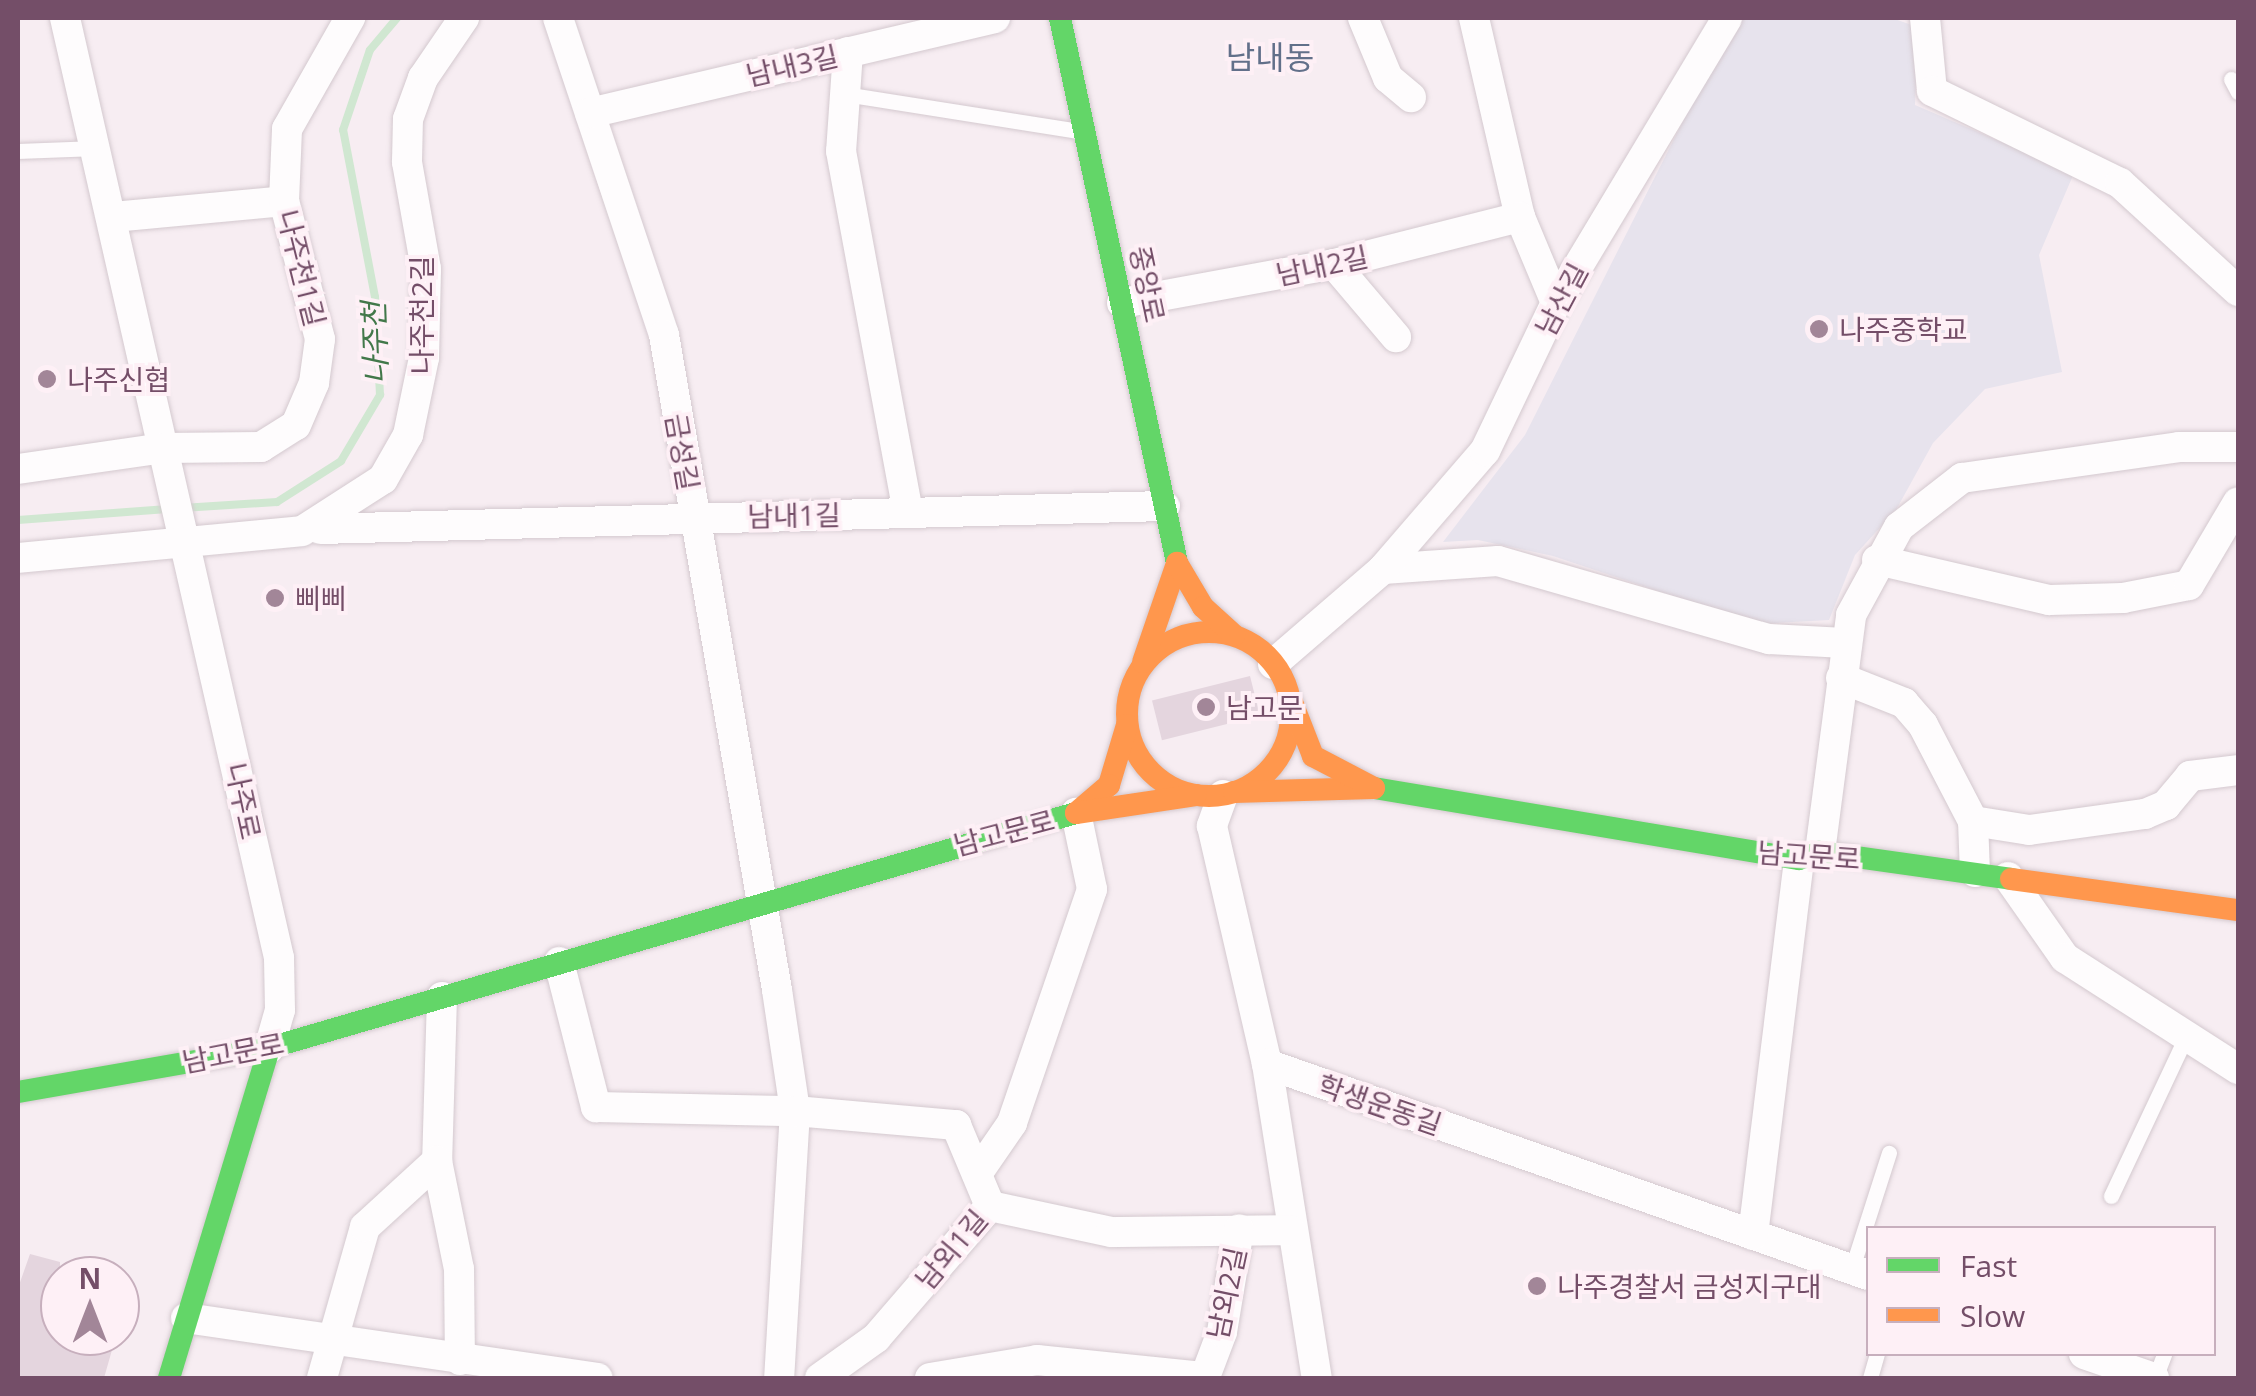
<!DOCTYPE html>
<meta charset="utf-8">
<style>
body{margin:0}
#map{position:relative;width:2256px;height:1396px;overflow:hidden;background:#f7edf2;font-family:"Open Sans","Noto Sans KR",sans-serif}
div>[style]{position:absolute}
.education>*{inset:0;background:#e7e3ed}
.stream>*{height:8px;margin:-4px;padding:0 4px;transform-origin:4px;border-radius:4px;background:#d0e7d1}
.building>*{inset:0;background:#e4d5de;transform-origin:0 0}
.roads{filter:drop-shadow(0 0 2px #d4c9cf) drop-shadow(0 0 2px #d4c9cf)}
.lane>*{height:15px;margin:-7.5px;padding:0 7.5px;transform-origin:7.5px;border-radius:7.5px;background:#fefcfd}
.street>*{height:30px;margin:-15px;padding:0 15px;transform-origin:15px;border-radius:15px;background:#fefcfd}
.fast>*{height:22px;margin:-11px;padding:0 11px;transform-origin:11px;border-radius:11px;background:#63d668}
.slow>*{height:22px;margin:-11px;padding:0 11px;transform-origin:11px;border-radius:11px;background:#ff974d}
.slow>.ring{margin:-11px;padding:0;box-sizing:content-box;background:none;border:22px solid #ff974d;border-radius:50%}
.dots>*{width:28px;height:28px;translate:-50% -50%;box-sizing:border-box;border:5px solid #fef0f6;border-radius:50%}
span{translate:-50% -50%;white-space:nowrap;text-align:center;line-height:1.15;-webkit-text-stroke:8px #fef0f6;paint-order:stroke}
.street-label{font-size:28px;color:#744e68}
.poi-label{font-size:28px;color:#744e68}
.left{translate:0 -50%;text-align:left}
.water-label{font-size:30px;color:#42784a;font-style:italic}
.quarter-label{font-size:32px;color:#62708a}
.frame{position:absolute;inset:0;border:20px solid #744e68;pointer-events:none}
.legend{position:absolute;left:1866px;top:1226px;width:350px;height:130px;box-sizing:border-box;background:#fef0f6;border:2px solid #c7afbd;margin:0;padding:12px 18px;list-style:none;font-size:30px;color:#744e68}
.legend li{display:flex;align-items:center;gap:20px;height:50px}
.legend b{width:50px;border:2px solid #c7afbd}
.north{position:absolute;left:40px;top:1256px;width:100px;height:100px;box-sizing:border-box;background:#fef0f6;border:2px solid #c7afbd;border-radius:50%;rotate:0deg;font-size:28px;font-weight:700;line-height:40px;text-align:center;color:#744e68}
.north::after{content:'';display:block;margin:auto;width:35px;height:45px;background:#a28698;clip-path:polygon(50% 0,100% 100%,50% 72%,0 100%)}
</style>
<div id="map">
<div class="education">
<div style="clip-path:polygon(1735px 18px,1892px 18px,1917px 27px,1915px 105px,2074px 173px,2039px 255px,2062px 372px,1985px 389px,1933px 443px,1896px 510px,1855px 555px,1829px 620px,1757px 624px,1553px 556px,1478px 540px,1443px 542px,1525px 435px)"></div>
</div>
<div class="stream">
<div style="left:182px;top:508px;width:95px;rotate:-3.6deg"></div>
<div style="left:277px;top:502px;width:76px;rotate:-32.6deg"></div>
<div style="left:341px;top:461px;width:77px;rotate:-59.4deg"></div>
<div style="left:380px;top:395px;width:98px;rotate:-92.9deg"></div>
<div style="left:375px;top:297px;width:170px;rotate:-100.8deg"></div>
<div style="left:343px;top:130px;width:84px;rotate:-71.4deg"></div>
<div style="left:370px;top:50px;width:42px;rotate:-49.8deg"></div>
<div style="left:18px;top:520px;width:150px;rotate:-4.2deg"></div>
</div>
<div class="building">
<div style="left:1250px;top:676px;width:41px;height:101px;rotate:76deg"></div>
<div style="clip-path:polygon(30px 1254px,60px 1262px,60px 1336px,116px 1336px,104px 1378px,18px 1378px,18px 1288px)"></div>
</div>
<div class="roads">
<div class="lane">
<div style="left:2231px;top:79px;width:15px;rotate:62deg"></div>
<div style="left:845px;top:94px;width:237px;rotate:9deg"></div>
<div style="left:18px;top:151px;width:78px;rotate:-2.2deg"></div>
<div style="left:2111px;top:1196px;width:174px;rotate:-64.8deg"></div>
<div style="left:1852px;top:1268px;width:121px;rotate:-72.2deg"></div>
<div style="left:1870px;top:1378px;width:25px;rotate:-74deg"></div>
<div style="left:2155px;top:1378px;width:26px;rotate:-69deg"></div>
</div>
<div class="street">
<div style="left:65px;top:18px;width:964px;rotate:77.17deg"></div>
<div style="left:279px;top:958px;width:52px;rotate:88.9deg"></div>
<div style="left:280px;top:1010px;width:40px;rotate:106deg"></div>
<div style="left:558px;top:18px;width:334px;rotate:71.5deg"></div>
<div style="left:664px;top:335px;width:665px;rotate:80.21deg"></div>
<div style="left:777px;top:990px;width:122px;rotate:81.5deg"></div>
<div style="left:795px;top:1111px;width:267px;rotate:93.4deg"></div>
<div style="left:1363px;top:18px;width:65px;rotate:67.4deg"></div>
<div style="left:1388px;top:78px;width:30px;rotate:40deg"></div>
<div style="left:1474px;top:18px;width:204px;rotate:77deg"></div>
<div style="left:1520px;top:217px;width:93px;rotate:67.3deg"></div>
<div style="left:1925px;top:18px;width:73px;rotate:84.5deg"></div>
<div style="left:1932px;top:91px;width:209px;rotate:26.1deg"></div>
<div style="left:2120px;top:183px;width:160px;rotate:42.5deg"></div>
<div style="left:848px;top:52px;width:99px;rotate:94deg"></div>
<div style="left:841px;top:151px;width:368px;rotate:79.5deg"></div>
<div style="left:590px;top:113px;width:416px;rotate:-13.2deg"></div>
<div style="left:113px;top:217px;width:172px;rotate:-5.3deg"></div>
<div style="left:1334px;top:264px;width:96px;rotate:49.7deg"></div>
<div style="left:1122px;top:303px;width:216px;rotate:-10.4deg"></div>
<div style="left:1334px;top:264px;width:192px;rotate:-14.2deg"></div>
<div style="left:18px;top:469px;width:148px;rotate:-8.2deg"></div>
<div style="left:164px;top:448px;width:97px;rotate:-0.6deg"></div>
<div style="left:261px;top:447px;width:41px;rotate:-32.2deg"></div>
<div style="left:296px;top:425px;width:46px;rotate:-66.8deg"></div>
<div style="left:314px;top:383px;width:44px;rotate:-82.2deg"></div>
<div style="left:320px;top:339px;width:143px;rotate:-104.6deg"></div>
<div style="left:284px;top:201px;width:72px;rotate:-87.6deg"></div>
<div style="left:287px;top:129px;width:128px;rotate:-60.4deg"></div>
<div style="left:320px;top:529px;width:845px;rotate:-1.56deg"></div>
<div style="left:18px;top:558px;width:285px;rotate:-5.4deg"></div>
<div style="left:302px;top:531px;width:96px;rotate:-32.7deg"></div>
<div style="left:383px;top:479px;width:51px;rotate:-60.4deg"></div>
<div style="left:408px;top:435px;width:79px;rotate:-78.3deg"></div>
<div style="left:424px;top:358px;width:89px;rotate:-88.7deg"></div>
<div style="left:426px;top:269px;width:109px;rotate:-100.1deg"></div>
<div style="left:407px;top:162px;width:43px;rotate:-88.7deg"></div>
<div style="left:408px;top:119px;width:44px;rotate:-69.9deg"></div>
<div style="left:423px;top:78px;width:73px;rotate:-55.7deg"></div>
<div style="left:1877px;top:560px;width:177px;rotate:13.1deg"></div>
<div style="left:2049px;top:600px;width:74px;rotate:-1.5deg"></div>
<div style="left:2123px;top:598px;width:67px;rotate:-11.1deg"></div>
<div style="left:2189px;top:585px;width:96px;rotate:-59.4deg"></div>
<div style="left:1383px;top:569px;width:115px;rotate:-4deg"></div>
<div style="left:1498px;top:561px;width:282px;rotate:16.1deg"></div>
<div style="left:1769px;top:639px;width:76px;rotate:3deg"></div>
<div style="left:1273px;top:664px;width:145px;rotate:-40.8deg"></div>
<div style="left:1383px;top:569px;width:156px;rotate:-49.2deg"></div>
<div style="left:1485px;top:451px;width:164px;rotate:-64.4deg"></div>
<div style="left:1556px;top:303px;width:332px;rotate:-59deg"></div>
<div style="left:1841px;top:678px;width:68px;rotate:21.6deg"></div>
<div style="left:1904px;top:703px;width:29px;rotate:49deg"></div>
<div style="left:1923px;top:725px;width:108px;rotate:62.5deg"></div>
<div style="left:1973px;top:821px;width:51px;rotate:87.8deg"></div>
<div style="left:1223px;top:795px;width:33px;rotate:110deg"></div>
<div style="left:1212px;top:826px;width:244px;rotate:77deg"></div>
<div style="left:1267px;top:1064px;width:637px;rotate:19.35deg"></div>
<div style="left:1973px;top:821px;width:57px;rotate:9.1deg"></div>
<div style="left:2029px;top:830px;width:117px;rotate:-7.9deg"></div>
<div style="left:2145px;top:814px;width:23px;rotate:-23deg"></div>
<div style="left:2166px;top:805px;width:38px;rotate:-50deg"></div>
<div style="left:2190px;top:776px;width:48px;rotate:-7.1deg"></div>
<div style="left:1820px;top:852px;width:239px;rotate:-82.5deg"></div>
<div style="left:1851px;top:615px;width:100px;rotate:-61.4deg"></div>
<div style="left:1899px;top:527px;width:80px;rotate:-37.9deg"></div>
<div style="left:1962px;top:478px;width:219px;rotate:-8.1deg"></div>
<div style="left:2179px;top:447px;width:59px"></div>
<div style="left:2008px;top:877px;width:99px;rotate:54.9deg"></div>
<div style="left:2065px;top:958px;width:206px;rotate:32.7deg"></div>
<div style="left:559px;top:962px;width:150px;rotate:75.7deg"></div>
<div style="left:596px;top:1107px;width:199px;rotate:1.2deg"></div>
<div style="left:795px;top:1111px;width:162px;rotate:5deg"></div>
<div style="left:956px;top:1125px;width:88px;rotate:67.2deg"></div>
<div style="left:442px;top:997px;width:164px;rotate:91.7deg"></div>
<div style="left:437px;top:1161px;width:110px;rotate:78.5deg"></div>
<div style="left:459px;top:1269px;width:91px;rotate:89.4deg"></div>
<div style="left:1267px;top:1064px;width:318px;rotate:81deg"></div>
<div style="left:977px;top:1174px;width:62px;rotate:-55.5deg"></div>
<div style="left:1012px;top:1123px;width:247px;rotate:-71.1deg"></div>
<div style="left:1092px;top:889px;width:78px;rotate:-101.9deg"></div>
<div style="left:990px;top:1206px;width:124px;rotate:12.1deg"></div>
<div style="left:1111px;top:1232px;width:179px;rotate:-0.6deg"></div>
<div style="left:1753px;top:1235px;width:379px;rotate:-83deg"></div>
<div style="left:186px;top:1318px;width:416px;rotate:8.3deg"></div>
<div style="left:2084px;top:1354px;width:74px;rotate:18.9deg"></div>
<div style="left:322px;top:1378px;width:157px;rotate:-74.1deg"></div>
<div style="left:365px;top:1227px;width:98px;rotate:-42.5deg"></div>
<div style="left:820px;top:1378px;width:69px;rotate:-35.5deg"></div>
<div style="left:876px;top:1338px;width:174px;rotate:-49.2deg"></div>
<div style="left:930px;top:1378px;width:109px;rotate:-9.5deg"></div>
<div style="left:1037px;top:1360px;width:169px;rotate:5.8deg"></div>
<div style="left:1205px;top:1377px;width:48px;rotate:-69.3deg"></div>
<div style="left:1222px;top:1332px;width:104px;rotate:-80.6deg"></div>
</div>
<div class="fast">
<div style="left:1060px;top:18px;width:557px;rotate:77.88deg"></div>
<div style="left:1374px;top:788px;width:431px;rotate:9.5deg"></div>
<div style="left:1799px;top:859px;width:22px;rotate:-18deg"></div>
<div style="left:1820px;top:852px;width:193px;rotate:8deg"></div>
<div style="left:18px;top:1092px;width:255px;rotate:-9.9deg"></div>
<div style="left:269px;top:1048px;width:841px;rotate:-16.24deg"></div>
<div style="left:169px;top:1378px;width:345px;rotate:-73.1deg"></div>
</div>
<div class="slow">
<div class="ring" style="left:1127px;top:632px;width:142px;height:142px"></div>
<div style="left:1143px;top:662px;width:105px;rotate:-71deg"></div>
<div style="left:1177px;top:563px;width:51px;rotate:59.4deg"></div>
<div style="left:1203px;top:607px;width:42px;rotate:42.1deg"></div>
<div style="left:1127px;top:725px;width:63px;rotate:106.7deg"></div>
<div style="left:1109px;top:785px;width:43px;rotate:139.7deg"></div>
<div style="left:1076px;top:813px;width:121px;rotate:-8.5deg"></div>
<div style="left:1234px;top:792px;width:140px;rotate:-1.6deg"></div>
<div style="left:1374px;top:788px;width:69px;rotate:-152.3deg"></div>
<div style="left:1313px;top:756px;width:58px;rotate:-111.3deg"></div>
<div style="left:2011px;top:879px;width:229px;rotate:7.8deg"></div>
</div>
</div>
<div class="dots">
<div style="left:1819px;top:329px;background:#a28698"></div>
<div style="left:47px;top:379px;background:#a28698"></div>
<div style="left:275px;top:598px;background:#a28698"></div>
<div style="left:1206px;top:707px;background:#a28698"></div>
<div style="left:1537px;top:1286px;background:#a28698"></div>
</div>
<div class="street-label">
<span style="left:792px;top:65px;rotate:-13deg">남내3길</span>
<span style="left:1322px;top:265px;rotate:-12deg">남내2길</span>
<span style="left:302px;top:268px;rotate:76deg">나주천1길</span>
<span style="left:1148px;top:284px;rotate:78deg">중앙로</span>
<span style="left:1561px;top:299px;rotate:-62deg">남산길</span>
<span style="left:421px;top:315px;rotate:-90deg">나주천2길</span>
<span style="left:683px;top:452px;rotate:80deg">금성길</span>
<span style="left:794px;top:515px;rotate:-1deg">남내1길</span>
<span style="left:244px;top:801px;rotate:78deg">나주로</span>
<span style="left:1004px;top:832px;rotate:-15deg">남고문로</span>
<span style="left:1809px;top:855px;rotate:4deg">남고문로</span>
<span style="left:233px;top:1052px;rotate:-11deg">남고문로</span>
<span style="left:1380px;top:1104px;rotate:19deg">학생운동길</span>
<span style="left:951px;top:1249px;rotate:-50deg">남외1길</span>
<span style="left:1226px;top:1293px;rotate:-78deg">남외2길</span>
</div>
<div class="poi-label">
<span class="left" style="left:1839px;top:329px">나주중학교</span>
<span class="left" style="left:67px;top:379px">나주신협</span>
<span class="left" style="left:295px;top:598px">삐삐</span>
<span class="left" style="left:1226px;top:707px">남고문</span>
<span class="left" style="left:1557px;top:1286px">나주경찰서 금성지구대</span>
</div>
<div class="water-label">
<span style="left:375px;top:343px;rotate:-92deg">나주천</span>
</div>
<div class="quarter-label">
<span style="left:1270px;top:57px">남내동</span>
</div>
<div class="frame"></div>
<ul class="legend">
<li><b style="height:12px;background:#63d668"></b>Fast</li>
<li><b style="height:12px;background:#ff974d"></b>Slow</li>
</ul>
<div class="north">N</div>
</div>
